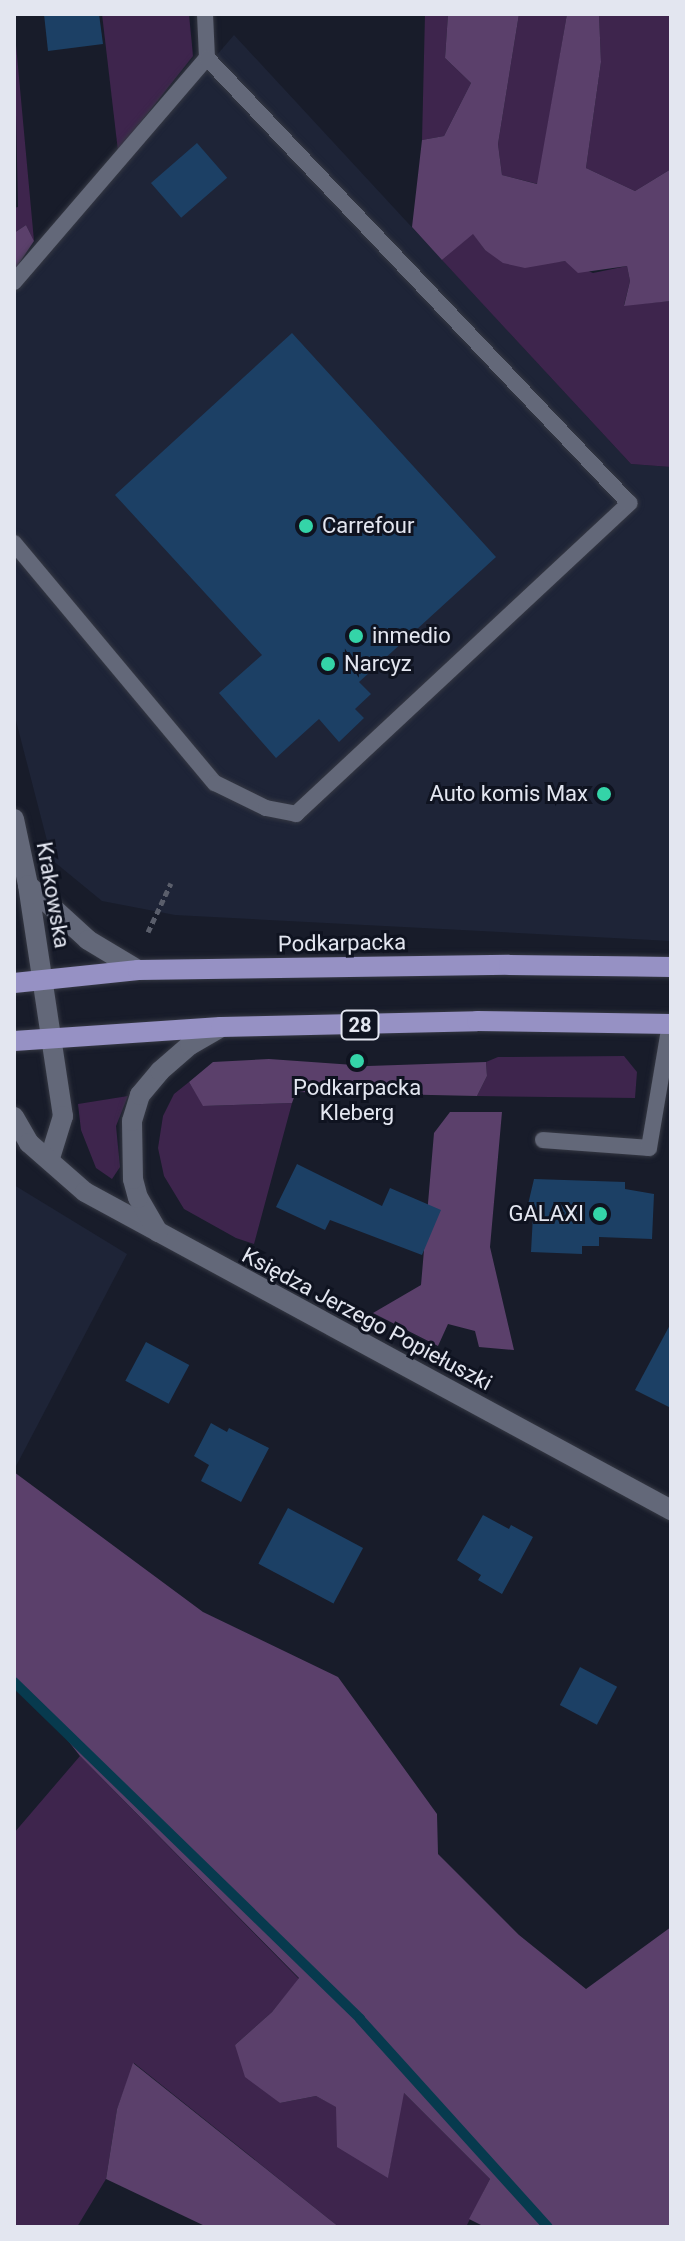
<!DOCTYPE html>
<meta charset="utf-8">
<style>
body{margin:0}
#map{position:relative;width:685px;height:2241px;overflow:hidden;background:#181c2a;font-family:Roboto,sans-serif}
div>[style]{position:absolute}
.built>*{inset:0;background:#1e2437}
.green>*{inset:0;background:#3e254d}
.forest>*{inset:0;background:#5b406b}
.stream>*{height:10px;margin:-5px;padding:0 5px;transform-origin:5px;border-radius:5px;background:#073a4e}
.building>*{inset:0;background:#1c4065;transform-origin:0 0}
.path>*{height:5px;margin-top:-2.5px;transform-origin:0;background:repeating-linear-gradient(90deg,#5a5e6b 0 6px,transparent 0 10px)}
.roads{filter:drop-shadow(0 0 2px #353843) drop-shadow(0 0 2px #353843)}
.lane>*{height:16px;margin:-8px;padding:0 8px;transform-origin:8px;border-radius:8px;background:#636879}
.secondary>*{height:20px;margin:-10px;padding:0 10px;transform-origin:10px;border-radius:10px;background:#636879}
.primary>*{height:20px;margin:-10px;padding:0 10px;transform-origin:10px;border-radius:10px;background:#9691c4}
.dots>*{width:22px;height:22px;translate:-50% -50%;box-sizing:border-box;border:4px solid #0f1320;border-radius:50%}
span{translate:-50% -50%;white-space:nowrap;text-align:center;line-height:1.15;-webkit-text-stroke:6px #0f1320;paint-order:stroke}
.shield-label span{padding:2px 6px;background:#0f1320;border:2px solid;border-radius:6px;-webkit-text-stroke-width:0}
.shield-label{font-size:20px;color:#e3e6f0;font-weight:700}
.poi-label{font-size:22px;color:#e3e6f0}
.left{translate:0 -50%;text-align:left}
.right{translate:-100% -50%;text-align:right}
.street-label{font-size:22px;color:#e3e6f0}
.frame{position:absolute;inset:0;border:16px solid #e3e6f0;pointer-events:none}
</style>
<div id="map">
<div class="built">
<div style="clip-path:polygon(234px 35px,631px 464px,671px 467px,671px 941px,175px 915px,102px 901px,52px 860px,14px 713px,14px 292px)"></div>
<div style="clip-path:polygon(14px 1185px,127px 1254px,14px 1470px)"></div>
</div>
<div class="green">
<div style="clip-path:polygon(102px 14px,189px 14px,193px 56px,118px 151px)"></div>
<div style="clip-path:polygon(425px 14px,448px 14px,445px 58px,471px 83px,444px 136px,422px 140px)"></div>
<div style="clip-path:polygon(519px 14px,567px 14px,538px 184px,502px 175px,498px 144px)"></div>
<div style="clip-path:polygon(599px 14px,671px 14px,671px 169px,635px 191px,586px 168px,601px 62px)"></div>
<div style="clip-path:polygon(14px 23px,34px 241px,26px 225px,14px 233px,14px 208px,18px 207px)"></div>
<div style="clip-path:polygon(473px 233px,485px 250px,546px 263px,565px 261px,593px 273px,627px 266px,630px 281px,624px 305px,671px 301px,671px 467px,631px 464px,442px 260px)"></div>
<div style="clip-path:polygon(624px 1056px,637px 1072px,635px 1098px,477px 1096px,487px 1076px,486px 1062px,498px 1057px)"></div>
<div style="clip-path:polygon(189px 1082px,204px 1106px,292px 1103px,254px 1244px,236px 1238px,184px 1209px,164px 1176px,158px 1148px,163px 1116px,174px 1094px)"></div>
<div style="clip-path:polygon(128px 1096px,116px 1126px,120px 1167px,112px 1179px,96px 1168px,81px 1130px,78px 1104px)"></div>
<div style="clip-path:polygon(80px 1756px,299px 1979px,272px 2012px,235px 2045px,280px 2103px,316px 2096px,337px 2107px,388px 2177px,403px 2092px,490px 2179px,466px 2227px,339px 2227px,134px 2063px,117px 2109px,106px 2179px,77px 2227px,14px 2227px,14px 1833px)"></div>
</div>
<div class="forest">
<div style="clip-path:polygon(448px 14px,519px 14px,498px 144px,502px 175px,537px 184px,567px 14px,599px 14px,601px 62px,586px 168px,635px 191px,671px 169px,671px 301px,624px 306px,630px 281px,627px 266px,578px 273px,565px 261px,525px 268px,503px 263px,485px 250px,473px 234px,442px 260px,412px 227px,422px 140px,444px 136px,471px 83px,445px 58px)"></div>
<div style="clip-path:polygon(26px 225px,34px 241px,14px 271px,14px 233px)"></div>
<div style="clip-path:polygon(269px 1059px,368px 1066px,486px 1062px,487px 1076px,477px 1096px,296px 1092px,292px 1103px,203px 1106px,189px 1082px,213px 1062px)"></div>
<div style="clip-path:polygon(450px 1112px,502px 1112px,490px 1247px,514px 1350px,479px 1347px,475px 1331px,448px 1324px,438px 1346px,373px 1313px,421px 1285px,434px 1133px)"></div>
<div style="clip-path:polygon(14px 1472px,203px 1612px,338px 1677px,437px 1814px,438px 1854px,519px 1935px,586px 1989px,671px 1927px,671px 2227px,485px 2227px,469px 2219px,490px 2179px,404px 2093px,388px 2178px,337px 2147px,336px 2107px,316px 2096px,280px 2103px,245px 2077px,235px 2045px,272px 2012px,299px 1978px,80px 1756px,37px 1701px,14px 1682px)"></div>
<div style="clip-path:polygon(133px 2063px,339px 2227px,207px 2227px,106px 2179px,117px 2109px)"></div>
</div>
<div class="stream">
<div style="left:14px;top:1682px;width:483px;rotate:44.2deg"></div>
<div style="left:360px;top:2019px;width:280px;rotate:47.9deg"></div>
</div>
<div class="building">
<div style="clip-path:polygon(44px 14px,99px 14px,103px 44px,48px 51px)"></div>
<div style="left:197px;top:143px;width:46px;height:61px;rotate:49deg"></div>
<div style="clip-path:polygon(292px 333px,496px 557px,359px 682px,371px 694px,355px 709px,364px 718px,339px 742px,319px 719px,276px 758px,219px 693px,262px 655px,115px 495px)"></div>
<div style="clip-path:polygon(297px 1164px,382px 1206px,390px 1188px,441px 1210px,422px 1255px,330px 1220px,325px 1230px,276px 1207px)"></div>
<div style="clip-path:polygon(534px 1179px,625px 1182px,625px 1189px,654px 1194px,652px 1239px,599px 1237px,599px 1246px,582px 1246px,582px 1254px,531px 1252px,533px 1215px,526px 1213px)"></div>
<div style="clip-path:polygon(671px 1323px,671px 1408px,635px 1390px)"></div>
<div style="left:146px;top:1342px;width:49px;height:44px;rotate:28deg"></div>
<div style="clip-path:polygon(211px 1423px,227px 1432px,229px 1428px,269px 1448px,241px 1502px,201px 1481px,209px 1465px,194px 1456px)"></div>
<div style="left:288px;top:1508px;width:85px;height:63px;rotate:28deg"></div>
<div style="clip-path:polygon(483px 1515px,509px 1529px,511px 1525px,533px 1537px,502px 1594px,478px 1580px,481px 1575px,457px 1560px)"></div>
<div style="left:580px;top:1667px;width:42px;height:43px;rotate:28deg"></div>
</div>
<div class="path">
<div style="left:148px;top:932px;width:54px;rotate:-64.9deg"></div>
</div>
<div class="roads">
<div class="lane">
<div style="left:14px;top:282px;width:296px;rotate:-49.3deg"></div>
<div style="left:207px;top:58px;width:44px;rotate:-92.6deg"></div>
<div style="left:14px;top:543px;width:313px;rotate:50.1deg"></div>
<div style="left:215px;top:783px;width:57px;rotate:26.1deg"></div>
<div style="left:266px;top:808px;width:31px;rotate:11deg"></div>
<div style="left:296px;top:814px;width:456px;rotate:-43deg"></div>
<div style="left:629px;top:503px;width:613px;rotate:-133.48deg"></div>
<div style="left:543px;top:1140px;width:106px;rotate:4.3deg"></div>
<div style="left:649px;top:1148px;width:126px;rotate:-80.4deg"></div>
</div>
<div class="secondary">
<div style="left:14px;top:819px;width:67px;rotate:78deg"></div>
<div style="left:28px;top:885px;width:234px;rotate:81.4deg"></div>
<div style="left:63px;top:1116px;width:44px;rotate:107.2deg"></div>
<div style="left:28px;top:885px;width:81px;rotate:42.5deg"></div>
<div style="left:88px;top:940px;width:58px;rotate:31deg"></div>
<div style="left:14px;top:1117px;width:30px;rotate:60deg"></div>
<div style="left:29px;top:1143px;width:74px;rotate:41.2deg"></div>
<div style="left:85px;top:1192px;width:667px;rotate:28.49deg"></div>
<div style="left:158px;top:1232px;width:39px;rotate:-120deg"></div>
<div style="left:138px;top:1198px;width:20px;rotate:-105deg"></div>
<div style="left:133px;top:1179px;width:58px;rotate:-91deg"></div>
<div style="left:132px;top:1121px;width:27px;rotate:-73deg"></div>
<div style="left:140px;top:1095px;width:31px;rotate:-50deg"></div>
<div style="left:160px;top:1071px;width:40px;rotate:-41deg"></div>
<div style="left:190px;top:1045px;width:36px;rotate:-30deg"></div>
</div>
<div class="primary">
<div style="left:14px;top:983px;width:125px;rotate:-6deg"></div>
<div style="left:138px;top:970px;width:371px;rotate:-0.8deg"></div>
<div style="left:509px;top:965px;width:162px;rotate:0.7deg"></div>
<div style="left:14px;top:1041px;width:207px;rotate:-3.9deg"></div>
<div style="left:221px;top:1027px;width:256px;rotate:-1.3deg"></div>
<div style="left:477px;top:1021px;width:194px;rotate:0.9deg"></div>
</div>
</div>
<div class="dots">
<div style="left:306px;top:526px;background:#34d4a8"></div>
<div style="left:356px;top:636px;background:#34d4a8"></div>
<div style="left:328px;top:664px;background:#34d4a8"></div>
<div style="left:604px;top:794px;background:#34d4a8"></div>
<div style="left:357px;top:1061px;background:#34d4a8"></div>
<div style="left:600px;top:1214px;background:#34d4a8"></div>
</div>
<div class="shield-label">
<span style="left:360px;top:1025px">28</span>
</div>
<div class="poi-label">
<span class="left" style="left:322px;top:526px">Carrefour</span>
<span class="left" style="left:372px;top:636px">inmedio</span>
<span class="left" style="left:344px;top:664px">Narcyz</span>
<span class="right" style="left:588px;top:794px">Auto komis Max</span>
<span style="left:357px;top:1100px">Podkarpacka<br>Kleberg</span>
<span class="right" style="left:584px;top:1214px">GALAXI</span>
</div>
<div class="street-label">
<span style="left:53px;top:895px;rotate:80deg">Krakowska</span>
<span style="left:342px;top:943px;rotate:-1deg">Podkarpacka</span>
<span style="left:367px;top:1319px;rotate:28deg">Księdza Jerzego Popiełuszki</span>
</div>
<div class="frame"></div>
</div>
